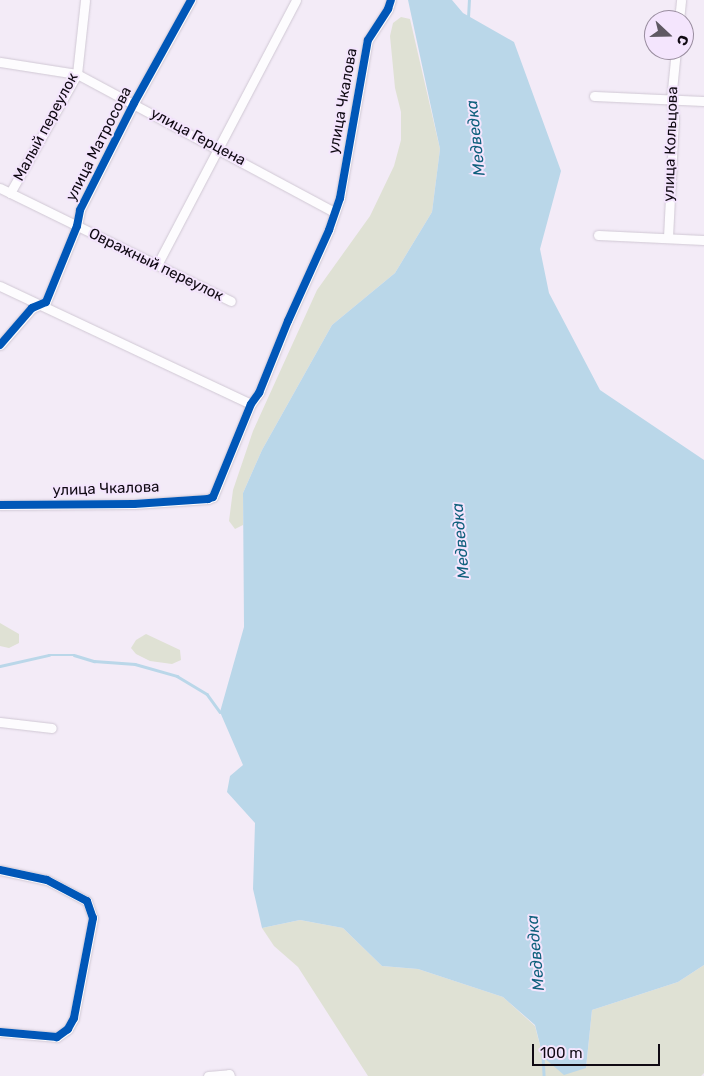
<!DOCTYPE html>
<meta charset="utf-8">
<style>
body{margin:0}
#map{position:relative;width:704px;height:1076px;overflow:hidden;background:#f3ebf7;font-family:Rubik,sans-serif}
div>[style]{position:absolute}
.green>*{inset:0;background:#dfe1d4}
.water>*{inset:0;background:#bad7e9}
.stream>*{height:2.5px;margin:-1.25px;padding:0 1.25px;transform-origin:1.25px;border-radius:1.25px;background:#bad7e9}
.roads{filter:drop-shadow(0 0 1px #d0c8d4) drop-shadow(0 0 1px #d0c8d4)}
.minor>*{height:9px;margin:-4.5px;padding:0 4.5px;transform-origin:4.5px;border-radius:4.5px;background:#fdfcfe}
.cycleway>*{height:8px;margin:-4px;padding:0 4px;transform-origin:4px;border-radius:4px;background:#0057b8}
span{translate:-50% -50%;white-space:nowrap;text-align:center;line-height:1.15;-webkit-text-stroke:4px #f4e5fd;paint-order:stroke}
.street-label{font-size:15px;color:#100a13}
.water-label{font-size:16px;color:#10607d;font-style:italic}
.north{position:absolute;left:644px;top:10px;width:50px;height:50px;box-sizing:border-box;background:#f4e5fd;border:1px solid #998d9f;border-radius:50%;rotate:111deg;font-size:14px;font-weight:700;line-height:20px;text-align:center;color:#100a13}
.north::after{content:'';display:block;margin:auto;width:18px;height:22px;background:#5f5963;clip-path:polygon(50% 0,100% 100%,50% 72%,0 100%)}
.scale{position:absolute;left:532px;top:1044px;width:128px;height:22px;box-sizing:border-box;border:2px solid #100a13;border-top:0;padding-left:6px;font-size:15px;line-height:18px;white-space:nowrap;color:#100a13;-webkit-text-stroke:4px #f4e5fd;paint-order:stroke}
</style>
<div id="map">
<div class="green">
<div style="clip-path:polygon(401px 17px,410px 19px,440px 149px,432px 212px,395px 273px,332px 325px,262px 450px,243px 493px,243px 525px,235px 529px,229px 521px,233px 490px,253px 431px,317px 290px,370px 216px,394px 166px,401px 140px,401px 112px,395px 88px,390px 36px,393px 23px)"></div>
<div style="clip-path:polygon(0 623px,19px 634px,19px 643px,9px 648px,0 646px)"></div>
<div style="clip-path:polygon(146px 634px,180px 650px,181px 660px,172px 664px,150px 661px,136px 654px,131px 648px,136px 640px)"></div>
<div style="clip-path:polygon(300px 920px,343px 928px,382px 966px,418px 969px,503px 997px,535px 1026px,543px 1057px,586px 1068px,592px 1010px,678px 982px,704px 965px,704px 1073px,701px 1076px,368px 1076px,298px 967px,274px 946px,262px 928px)"></div>
</div>
<div class="water">
<div style="clip-path:polygon(408px 0,452px 0,463px 13px,514px 42px,561px 171px,540px 249px,549px 293px,600px 390px,704px 460px,704px 965px,678px 982px,592px 1010px,586px 1068px,564px 1075px,543px 1057px,535px 1025px,503px 997px,418px 969px,382px 966px,343px 928px,300px 920px,262px 928px,253px 889px,255px 823px,227px 792px,230px 776px,243px 765px,220px 712px,244px 627px,243px 493px,262px 450px,332px 325px,395px 273px,432px 212px,440px 149px)"></div>
</div>
<div class="stream">
<div style="left:468px;top:18px;width:18px;rotate:-87deg"></div>
<div style="left:0;top:666px;width:50px;rotate:-12.7deg"></div>
<div style="left:49px;top:655px;width:25px"></div>
<div style="left:74px;top:655px;width:21px;rotate:17deg"></div>
<div style="left:94px;top:661px;width:41px;rotate:4.2deg"></div>
<div style="left:135px;top:664px;width:44px;rotate:15.9deg"></div>
<div style="left:177px;top:676px;width:35px;rotate:31deg"></div>
<div style="left:207px;top:694px;width:22px;rotate:54deg"></div>
<div style="left:220px;top:712px;width:2px"></div>
<div style="left:543px;top:1055px;width:21px;rotate:87deg"></div>
</div>
<div class="roads">
<div class="minor">
<div style="left:679px;top:20px;width:20px;rotate:-84deg"></div>
<div style="left:0;top:62px;width:78px;rotate:8.9deg"></div>
<div style="left:77px;top:74px;width:290px;rotate:28.2deg"></div>
<div style="left:594px;top:96px;width:110px;rotate:2.6deg"></div>
<div style="left:0;top:188px;width:257px;rotate:26.1deg"></div>
<div style="left:10px;top:193px;width:137px;rotate:-60.6deg"></div>
<div style="left:77px;top:74px;width:74px;rotate:-83.8deg"></div>
<div style="left:598px;top:235px;width:106px;rotate:2.7deg"></div>
<div style="left:668px;top:237px;width:120px;rotate:-87.1deg"></div>
<div style="left:674px;top:117px;width:17px;rotate:-100deg"></div>
<div style="left:671px;top:100px;width:50px;rotate:-84.3deg"></div>
<div style="left:157px;top:265px;width:299px;rotate:-62.3deg"></div>
<div style="left:0;top:286px;width:277px;rotate:25.2deg"></div>
<div style="left:0;top:345px;width:49px;rotate:-49.1deg"></div>
<div style="left:32px;top:308px;width:15px;rotate:-23deg"></div>
<div style="left:46px;top:302px;width:82px;rotate:-67.8deg"></div>
<div style="left:77px;top:226px;width:16px;rotate:-79deg"></div>
<div style="left:80px;top:210px;width:120px;rotate:-63.2deg"></div>
<div style="left:134px;top:103px;width:118px;rotate:-61deg"></div>
<div style="left:0;top:505px;width:134px;rotate:-0.4deg"></div>
<div style="left:134px;top:504px;width:74px;rotate:-3.9deg"></div>
<div style="left:208px;top:499px;width:5px;rotate:-22deg"></div>
<div style="left:213px;top:497px;width:100px;rotate:-67.8deg"></div>
<div style="left:251px;top:404px;width:14px;rotate:-54deg"></div>
<div style="left:259px;top:393px;width:78px;rotate:-68.1deg"></div>
<div style="left:288px;top:321px;width:100px;rotate:-65.7deg"></div>
<div style="left:329px;top:230px;width:34px;rotate:-71deg"></div>
<div style="left:340px;top:198px;width:160px;rotate:-80deg"></div>
<div style="left:368px;top:40px;width:37px;rotate:-57deg"></div>
<div style="left:388px;top:9px;width:9px;rotate:-72deg"></div>
<div style="left:0;top:722px;width:52px;rotate:6.6deg"></div>
<div style="left:0;top:870px;width:48px;rotate:12deg"></div>
<div style="left:47px;top:880px;width:45px;rotate:27.7deg"></div>
<div style="left:87px;top:901px;width:18px;rotate:71deg"></div>
<div style="left:93px;top:918px;width:102px;rotate:100.8deg"></div>
<div style="left:74px;top:1018px;width:13px;rotate:119deg"></div>
<div style="left:68px;top:1029px;width:14px;rotate:144deg"></div>
<div style="left:57px;top:1037px;width:57px;rotate:-175deg"></div>
<div style="left:208px;top:1076px;width:21px;rotate:-5deg"></div>
<div style="left:229px;top:1074px;width:2px;rotate:63deg"></div>
</div>
</div>
<div class="cycleway">
<div style="left:0;top:345px;width:49px;rotate:-49.1deg"></div>
<div style="left:32px;top:308px;width:15px;rotate:-23deg"></div>
<div style="left:46px;top:302px;width:82px;rotate:-67.8deg"></div>
<div style="left:77px;top:226px;width:16px;rotate:-79deg"></div>
<div style="left:80px;top:210px;width:120px;rotate:-63.2deg"></div>
<div style="left:134px;top:103px;width:118px;rotate:-61deg"></div>
<div style="left:0;top:505px;width:134px;rotate:-0.4deg"></div>
<div style="left:134px;top:504px;width:74px;rotate:-3.9deg"></div>
<div style="left:208px;top:499px;width:5px;rotate:-22deg"></div>
<div style="left:213px;top:497px;width:100px;rotate:-67.8deg"></div>
<div style="left:251px;top:404px;width:14px;rotate:-54deg"></div>
<div style="left:259px;top:393px;width:78px;rotate:-68.1deg"></div>
<div style="left:288px;top:321px;width:100px;rotate:-65.7deg"></div>
<div style="left:329px;top:230px;width:34px;rotate:-71deg"></div>
<div style="left:340px;top:198px;width:160px;rotate:-80deg"></div>
<div style="left:368px;top:40px;width:37px;rotate:-57deg"></div>
<div style="left:388px;top:9px;width:9px;rotate:-72deg"></div>
<div style="left:0;top:870px;width:48px;rotate:12deg"></div>
<div style="left:47px;top:880px;width:45px;rotate:27.7deg"></div>
<div style="left:87px;top:901px;width:18px;rotate:71deg"></div>
<div style="left:93px;top:918px;width:102px;rotate:100.8deg"></div>
<div style="left:74px;top:1018px;width:13px;rotate:119deg"></div>
<div style="left:68px;top:1029px;width:14px;rotate:144deg"></div>
<div style="left:57px;top:1037px;width:57px;rotate:-175deg"></div>
</div>
<div class="street-label">
<span style="left:343px;top:101px;rotate:-80deg">улица Чкалова</span>
<span style="left:46px;top:127px;rotate:-62deg">Малый переулок</span>
<span style="left:198px;top:137px;rotate:28deg">улица Герцена</span>
<span style="left:99px;top:144px;rotate:-63deg">улица Матросова</span>
<span style="left:671px;top:144px;rotate:-88deg">улица Кольцова</span>
<span style="left:156px;top:265px;rotate:26deg">Овражный переулок</span>
<span style="left:106px;top:489px;rotate:-2deg">улица Чкалова</span>
</div>
<div class="water-label">
<span style="left:476px;top:138px;rotate:-96deg">Медведка</span>
<span style="left:461px;top:541px;rotate:-95deg">Медведка</span>
<span style="left:536px;top:953px;rotate:-95deg">Медведка</span>
</div>
<div class="north">С</div>
<div class="scale">100 m</div>
</div>
